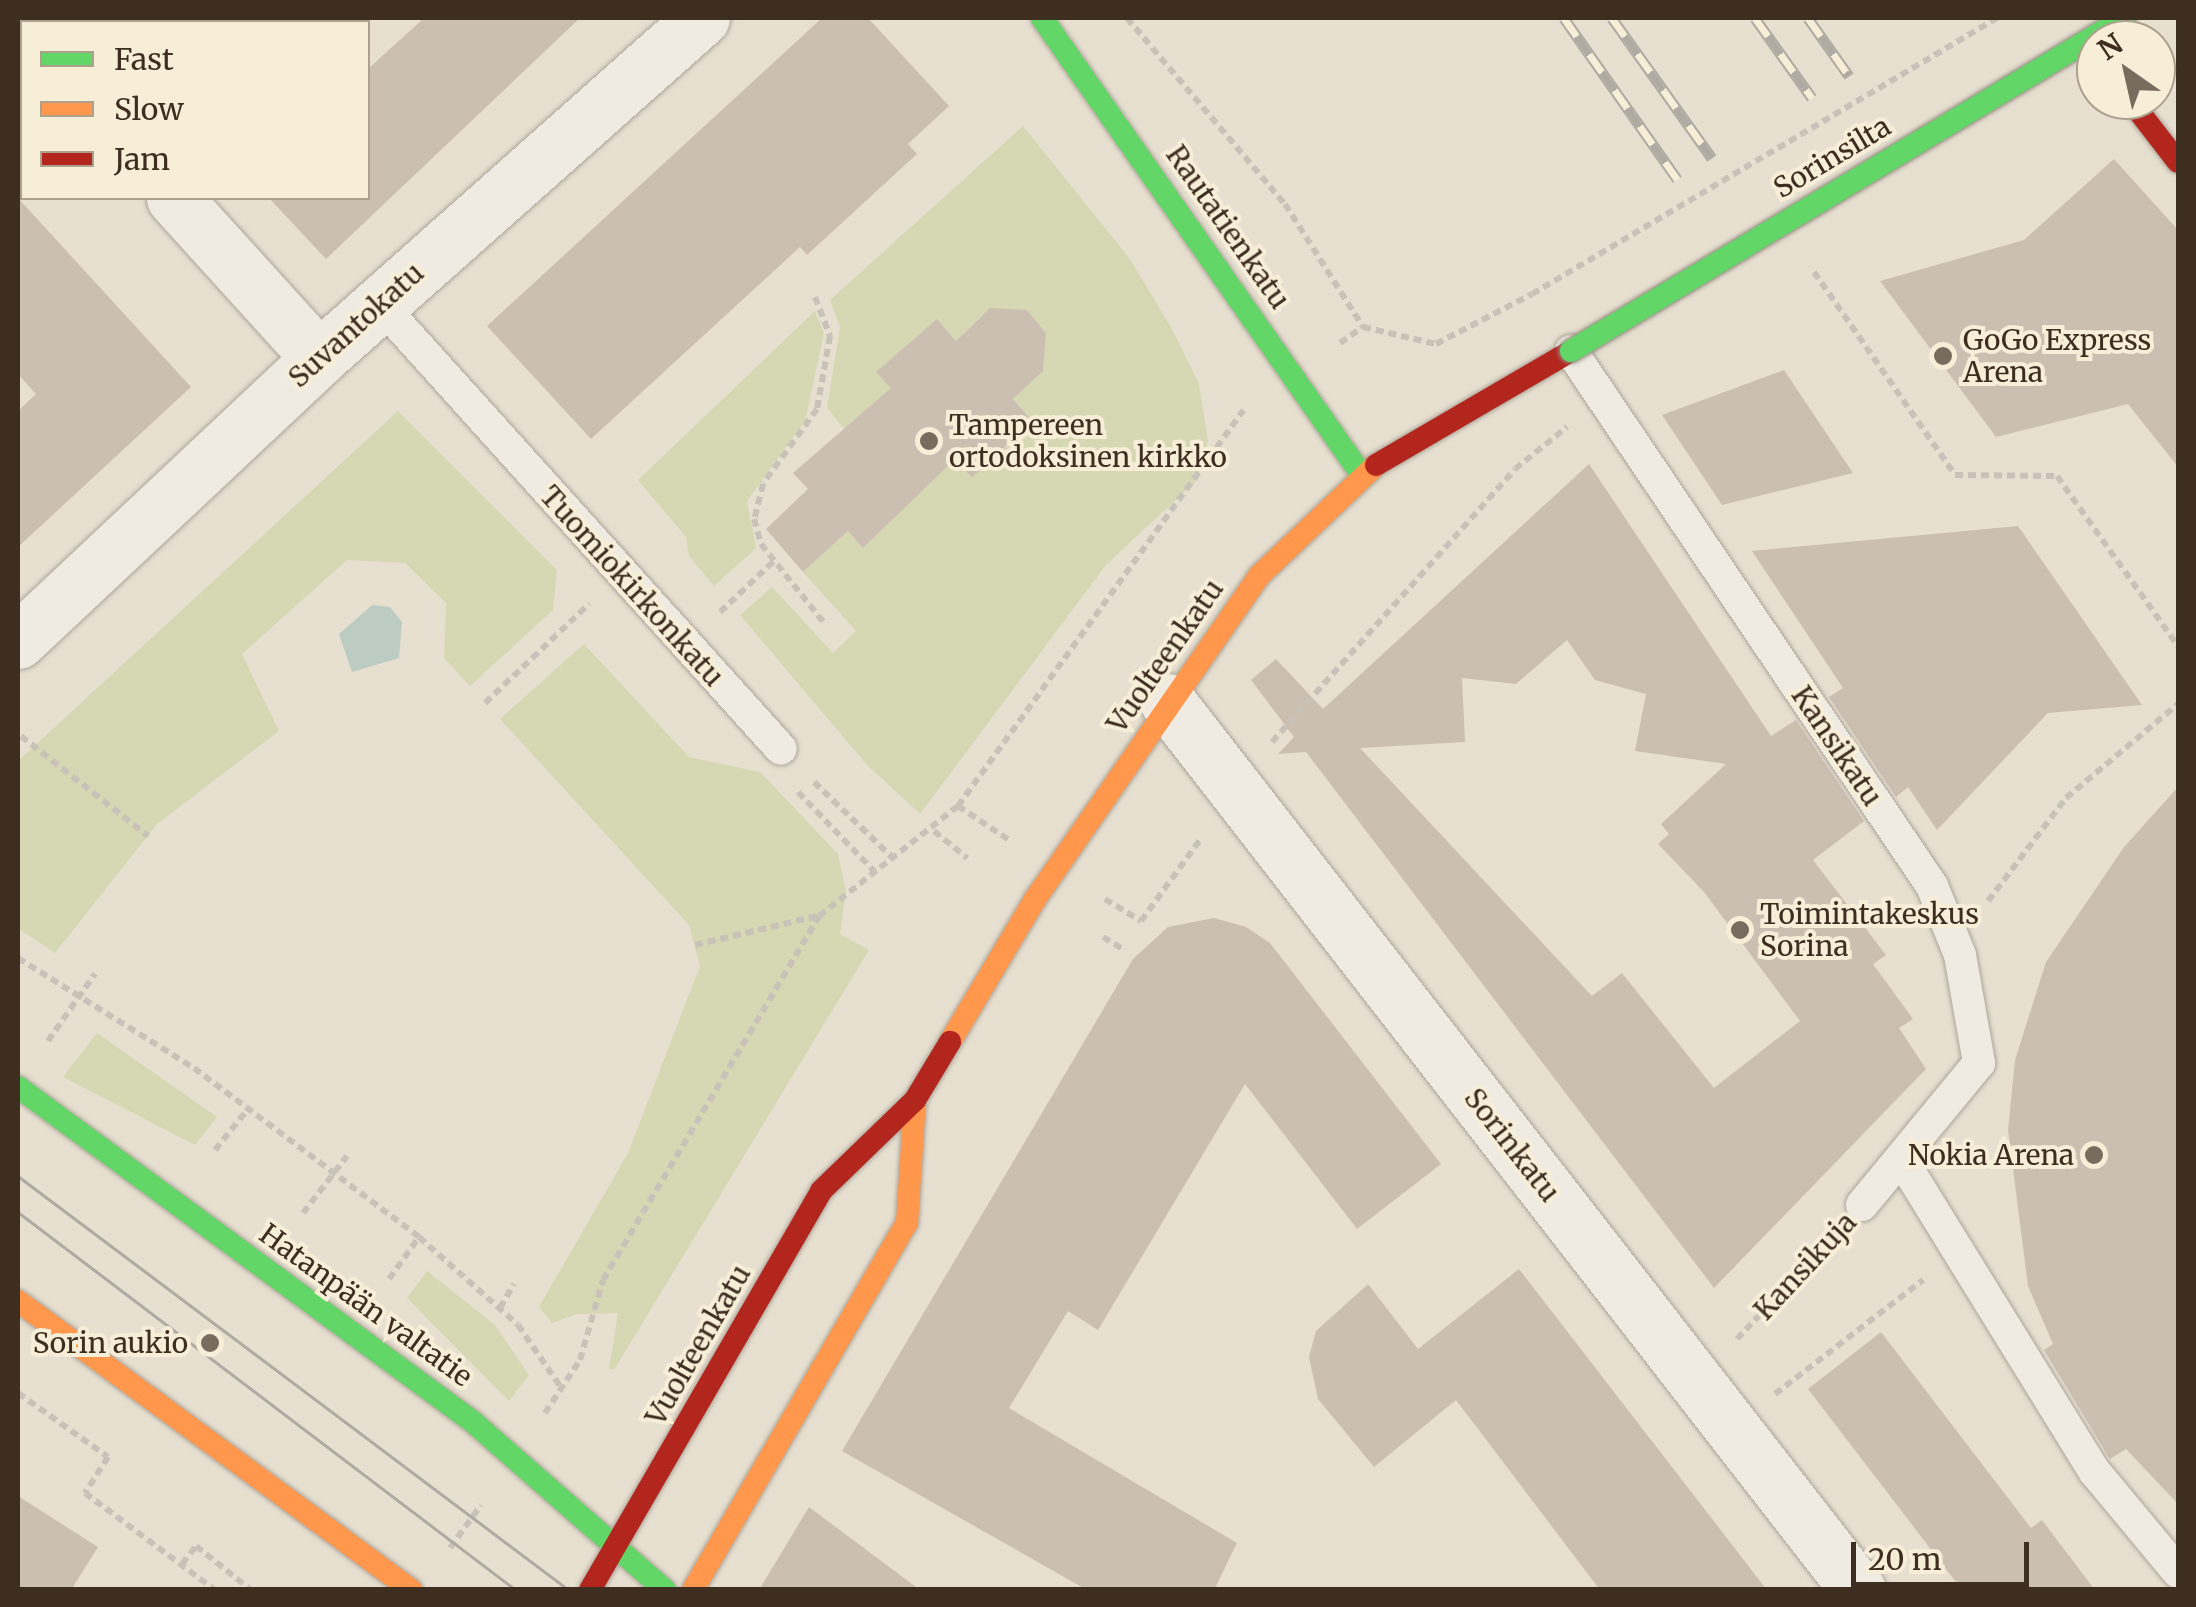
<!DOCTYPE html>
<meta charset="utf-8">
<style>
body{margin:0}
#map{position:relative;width:2196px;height:1607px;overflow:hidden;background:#e7e0d1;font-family:Merriweather,serif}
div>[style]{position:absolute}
.green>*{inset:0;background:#d6d7b3}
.water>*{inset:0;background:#bcccc2}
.building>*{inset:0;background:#cbbfb2}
.path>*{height:6px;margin-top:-3px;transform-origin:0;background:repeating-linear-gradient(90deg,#c8c2b9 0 8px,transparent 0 13px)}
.roads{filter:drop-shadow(0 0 2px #ada599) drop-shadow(0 0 2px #ada599)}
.lane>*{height:32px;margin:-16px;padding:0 16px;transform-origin:16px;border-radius:16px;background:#efebe3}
.street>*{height:55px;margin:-27.5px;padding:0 27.5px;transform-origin:27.5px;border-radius:27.5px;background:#efebe3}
.fast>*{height:22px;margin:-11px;padding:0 11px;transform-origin:11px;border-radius:11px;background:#63d668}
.slow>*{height:22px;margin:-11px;padding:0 11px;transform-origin:11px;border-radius:11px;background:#ff974d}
.jam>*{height:22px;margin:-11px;padding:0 11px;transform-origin:11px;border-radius:11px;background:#b3261e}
.tram>*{height:2.5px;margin:-1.25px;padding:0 1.25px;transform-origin:1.25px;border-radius:1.25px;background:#afaaa2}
.rail>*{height:11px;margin-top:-5.5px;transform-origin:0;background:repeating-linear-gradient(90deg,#f7eed8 0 22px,#afaaa2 0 44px);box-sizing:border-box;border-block:2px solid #afaaa2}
.path-bridge>*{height:6px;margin-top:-3px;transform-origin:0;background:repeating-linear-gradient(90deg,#c8c2b9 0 8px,transparent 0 13px)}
.bridges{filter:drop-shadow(0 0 2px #928b80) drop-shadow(0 0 2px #928b80)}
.fast-bridge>*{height:22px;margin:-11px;padding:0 11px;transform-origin:11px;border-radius:11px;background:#63d668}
.dots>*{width:28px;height:28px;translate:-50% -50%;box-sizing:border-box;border:5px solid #f7eed8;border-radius:50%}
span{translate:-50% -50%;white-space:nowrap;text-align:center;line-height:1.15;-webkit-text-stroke:8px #f7eed8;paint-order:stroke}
.street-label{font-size:28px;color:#3d2e20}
.poi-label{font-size:28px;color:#3d2e20}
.left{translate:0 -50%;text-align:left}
.right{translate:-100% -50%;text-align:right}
.frame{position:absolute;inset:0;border:20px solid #3d2e20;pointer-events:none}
.legend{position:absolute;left:20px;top:20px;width:350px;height:180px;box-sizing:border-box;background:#f7eed8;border:2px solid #ada18e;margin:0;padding:12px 18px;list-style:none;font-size:30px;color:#3d2e20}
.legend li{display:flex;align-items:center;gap:20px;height:50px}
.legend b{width:50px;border:2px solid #ada18e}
.north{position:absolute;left:2076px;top:20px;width:100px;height:100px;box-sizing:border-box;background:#f7eed8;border:2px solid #ada18e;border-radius:50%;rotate:326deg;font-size:28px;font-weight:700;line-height:40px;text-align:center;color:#3d2e20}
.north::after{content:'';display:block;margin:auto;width:35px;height:45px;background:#786c5e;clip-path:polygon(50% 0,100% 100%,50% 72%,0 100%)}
.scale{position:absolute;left:1851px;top:1542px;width:178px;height:45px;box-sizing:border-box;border:5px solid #3d2e20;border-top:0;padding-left:12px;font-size:30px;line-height:35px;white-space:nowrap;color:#3d2e20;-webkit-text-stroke:8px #f7eed8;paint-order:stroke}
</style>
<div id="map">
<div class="green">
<div style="clip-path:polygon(1023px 126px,1130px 259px,1172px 329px,1199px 384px,1208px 441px,1197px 480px,1106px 565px,920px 814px,867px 765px,740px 615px,772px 587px,833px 653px,856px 631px,803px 572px,848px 531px,864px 547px,952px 456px,972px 478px,1032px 421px,1013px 399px,1039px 375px,1034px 367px,1044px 359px,1046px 333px,1027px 310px,984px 313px,956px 341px,876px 372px,897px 394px,851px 437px,827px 408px,840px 327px,830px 300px)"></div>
<div style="clip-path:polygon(815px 311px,824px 333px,805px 421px,747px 501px,756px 548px,714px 586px,689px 556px,686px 537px,638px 480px)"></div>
<div style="clip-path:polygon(398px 411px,557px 570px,553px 610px,470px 686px,444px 658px,446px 603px,405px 563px,347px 560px,242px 654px,279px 731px,157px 824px,55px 953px,18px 928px,18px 761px)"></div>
<div style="clip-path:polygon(584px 644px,689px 757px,760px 772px,838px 854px,846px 891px,840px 934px,869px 950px,614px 1370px,609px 1369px,618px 1313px,577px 1314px,552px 1323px,539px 1307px,628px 1153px,700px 966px,689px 925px,500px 719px)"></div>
<div style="clip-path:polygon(97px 1033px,217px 1117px,195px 1145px,63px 1077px)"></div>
<div style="clip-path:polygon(427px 1271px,495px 1325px,529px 1375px,509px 1401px,407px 1298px)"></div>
</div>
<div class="water">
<div style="clip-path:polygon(372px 605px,390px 607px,402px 622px,399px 658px,352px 672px,339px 634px)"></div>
</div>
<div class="building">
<div style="clip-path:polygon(424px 18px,580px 18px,326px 259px,269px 198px,368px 198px,368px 69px)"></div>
<div style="clip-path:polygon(822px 18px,868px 18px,949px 106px,908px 144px,917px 154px,807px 255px,800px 247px,591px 439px,487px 326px)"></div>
<div style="clip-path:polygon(2114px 159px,2178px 230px,2178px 467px,2128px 404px,1996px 437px,1880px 281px,2024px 240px)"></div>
<div style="clip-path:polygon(18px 198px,191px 387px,18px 547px,18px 411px,36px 394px,18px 374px)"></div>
<div style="clip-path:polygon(990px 308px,1027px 310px,1046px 333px,1043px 371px,1013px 399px,1032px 421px,972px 478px,955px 459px,863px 548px,848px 531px,803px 572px,766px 529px,808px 489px,793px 473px,891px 388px,876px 372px,937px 319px,956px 341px)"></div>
<div style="clip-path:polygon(1784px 370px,1853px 473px,1722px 505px,1662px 415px)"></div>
<div style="clip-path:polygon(evenodd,1589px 464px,1771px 736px,1796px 720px,1864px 821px,1813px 860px,1886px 955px,1873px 964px,1913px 1019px,1899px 1028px,1926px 1069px,1714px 1288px,1306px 752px,1278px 754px,1294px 737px,1251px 680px,1276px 659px,1323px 709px,1589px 464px,1567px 640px,1595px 680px,1646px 694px,1635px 751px,1726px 764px,1661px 824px,1669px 834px,1658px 844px,1704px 892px,1800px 1021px,1714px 1088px,1622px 973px,1592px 996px,1360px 748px,1465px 742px,1462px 678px,1516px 684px,1567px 640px)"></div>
<div style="clip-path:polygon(2018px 526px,2142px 705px,2048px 713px,1937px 830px,1908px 787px,1896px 797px,1829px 697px,1843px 688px,1752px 551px)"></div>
<div style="clip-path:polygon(2178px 787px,2178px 1504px,2126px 1449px,2110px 1459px,2044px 1350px,2053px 1344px,2028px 1286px,2008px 1130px,2015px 1060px,2046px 962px,2124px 847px)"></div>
<div style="clip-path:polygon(1214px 918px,1246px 927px,1270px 943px,1441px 1164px,1357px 1229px,1245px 1084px,1098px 1330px,1068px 1311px,1009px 1408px,1237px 1543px,1214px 1590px,1087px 1590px,842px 1451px,1133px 959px,1168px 927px)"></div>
<div style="clip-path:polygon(1519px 1269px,1767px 1590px,1600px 1590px,1456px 1400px,1374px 1467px,1318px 1399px,1309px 1357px,1316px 1331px,1368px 1284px,1418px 1349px)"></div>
<div style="clip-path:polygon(1881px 1332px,2031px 1528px,2042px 1520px,2095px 1590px,1962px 1590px,1808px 1389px)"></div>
<div style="clip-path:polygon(18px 1496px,98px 1547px,71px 1590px,18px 1590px)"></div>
<div style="clip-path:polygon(809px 1507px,920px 1590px,759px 1590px)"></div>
</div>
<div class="path">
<div style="left:1127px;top:18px;width:244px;rotate:49.7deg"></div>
<div style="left:1285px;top:204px;width:146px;rotate:57.6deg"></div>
<div style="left:1814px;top:272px;width:247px;rotate:55.2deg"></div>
<div style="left:1955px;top:475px;width:102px;rotate:0.6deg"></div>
<div style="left:2057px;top:476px;width:209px;rotate:54.6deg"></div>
<div style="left:815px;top:297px;width:42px;rotate:69deg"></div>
<div style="left:830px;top:336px;width:74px;rotate:100.1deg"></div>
<div style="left:817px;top:409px;width:92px;rotate:125.8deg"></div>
<div style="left:763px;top:484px;width:36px;rotate:104deg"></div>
<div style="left:754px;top:519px;width:26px;rotate:74deg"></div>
<div style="left:761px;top:544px;width:101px;rotate:51.4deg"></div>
<div style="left:1340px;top:343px;width:28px;rotate:-35deg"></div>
<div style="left:1363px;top:327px;width:75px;rotate:13.1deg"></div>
<div style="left:1436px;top:344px;width:108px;rotate:-27.5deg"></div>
<div style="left:720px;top:612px;width:74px;rotate:-43.4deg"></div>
<div style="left:485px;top:703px;width:144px;rotate:-43.6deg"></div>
<div style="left:21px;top:736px;width:162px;rotate:38.2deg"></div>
<div style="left:1272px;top:742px;width:365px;rotate:-48.3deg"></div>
<div style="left:1515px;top:469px;width:67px;rotate:-38.9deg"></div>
<div style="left:814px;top:782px;width:111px;rotate:43.9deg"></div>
<div style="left:798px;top:792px;width:111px;rotate:46.1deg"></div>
<div style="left:958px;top:806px;width:61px;rotate:33.7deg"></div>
<div style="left:934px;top:831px;width:43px;rotate:39.3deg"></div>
<div style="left:1105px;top:899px;width:42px;rotate:31.4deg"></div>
<div style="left:1141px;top:921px;width:104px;rotate:-54deg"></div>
<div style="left:1988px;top:901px;width:129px;rotate:-52.9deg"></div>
<div style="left:2066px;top:798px;width:146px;rotate:-40deg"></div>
<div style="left:1103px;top:937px;width:26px;rotate:31deg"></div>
<div style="left:695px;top:945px;width:126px;rotate:-13.3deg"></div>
<div style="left:18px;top:958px;width:208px;rotate:32deg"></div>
<div style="left:194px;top:1068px;width:281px;rotate:36.9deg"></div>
<div style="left:419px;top:1237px;width:132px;rotate:41.6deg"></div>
<div style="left:518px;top:1325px;width:78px;rotate:55.5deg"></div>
<div style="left:48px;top:1041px;width:82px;rotate:-55deg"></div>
<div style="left:215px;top:1150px;width:53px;rotate:-51.2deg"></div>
<div style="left:303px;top:1213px;width:72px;rotate:-52.3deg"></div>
<div style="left:389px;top:1279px;width:52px;rotate:-54.5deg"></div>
<div style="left:500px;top:1308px;width:28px;rotate:-60deg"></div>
<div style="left:1737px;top:1339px;width:137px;rotate:-46.8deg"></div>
<div style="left:18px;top:1393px;width:110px;rotate:35.4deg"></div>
<div style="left:108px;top:1457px;width:43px;rotate:122.6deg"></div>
<div style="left:85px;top:1493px;width:162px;rotate:36.7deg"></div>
<div style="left:1775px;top:1394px;width:187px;rotate:-37.6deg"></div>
<div style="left:545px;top:1413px;width:64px;rotate:-56.6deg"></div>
<div style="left:580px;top:1360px;width:83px;rotate:-74deg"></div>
<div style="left:603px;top:1280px;width:423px;rotate:-59.3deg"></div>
<div style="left:819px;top:916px;width:177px;rotate:-38.4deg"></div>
<div style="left:958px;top:806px;width:488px;rotate:-54.2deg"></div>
<div style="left:450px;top:1548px;width:53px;rotate:-54.2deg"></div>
<div style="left:182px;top:1564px;width:23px;rotate:-52deg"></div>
<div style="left:196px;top:1546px;width:70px;rotate:38.7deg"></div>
</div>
<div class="roads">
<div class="lane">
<div style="left:379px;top:303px;width:600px;rotate:47.97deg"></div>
<div style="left:1571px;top:351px;width:645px;rotate:55.99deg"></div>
<div style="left:1932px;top:886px;width:74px;rotate:67.9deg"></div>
<div style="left:1960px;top:955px;width:110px;rotate:80deg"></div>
<div style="left:1979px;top:1063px;width:184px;rotate:129.5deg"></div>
<div style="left:1902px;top:1160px;width:367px;rotate:58.3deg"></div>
<div style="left:2095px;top:1472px;width:130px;rotate:50.3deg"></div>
</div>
<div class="street">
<div style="left:18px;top:25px;width:6px;rotate:51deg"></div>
<div style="left:174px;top:198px;width:216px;rotate:47.8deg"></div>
<div style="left:18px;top:641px;width:413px;rotate:-43.2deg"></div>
<div style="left:319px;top:358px;width:512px;rotate:-41.6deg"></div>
<div style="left:1167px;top:701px;width:1126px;rotate:52.14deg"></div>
</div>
<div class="fast">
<div style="left:1042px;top:18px;width:557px;rotate:55.02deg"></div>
<div style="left:18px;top:1087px;width:565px;rotate:36.36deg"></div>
<div style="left:473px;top:1422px;width:255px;rotate:41.2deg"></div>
</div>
<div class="slow">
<div style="left:950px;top:1042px;width:168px;rotate:-59.2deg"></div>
<div style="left:1036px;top:898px;width:392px;rotate:-55.3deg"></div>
<div style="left:1259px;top:576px;width:161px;rotate:-43.5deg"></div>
<div style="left:18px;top:1301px;width:488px;rotate:36.3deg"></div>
<div style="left:693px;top:1590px;width:425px;rotate:-59.8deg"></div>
<div style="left:907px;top:1223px;width:123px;rotate:-86.3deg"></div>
</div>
<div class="jam">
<div style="left:2130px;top:100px;width:78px;rotate:52.3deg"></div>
<div style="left:1376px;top:465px;width:226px;rotate:-30.3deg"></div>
<div style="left:590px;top:1590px;width:461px;rotate:-59.9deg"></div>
<div style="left:821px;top:1191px;width:131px;rotate:-44.1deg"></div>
<div style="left:915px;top:1100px;width:68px;rotate:-58.9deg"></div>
</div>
</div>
<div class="tram">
<div style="left:18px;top:1176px;width:689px;rotate:36.92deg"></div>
<div style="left:18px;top:1212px;width:625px;rotate:37.2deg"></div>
</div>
<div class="rail">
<div style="left:1564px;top:18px;width:197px;rotate:54.9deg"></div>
<div style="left:1612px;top:18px;width:172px;rotate:54.5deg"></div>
<div style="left:1755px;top:18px;width:98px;rotate:54.5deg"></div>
<div style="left:1808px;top:18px;width:71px;rotate:54.7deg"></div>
</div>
<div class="path-bridge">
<div style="left:1532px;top:294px;width:541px;rotate:-30.69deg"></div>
</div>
<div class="bridges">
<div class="fast-bridge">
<div style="left:1571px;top:351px;width:646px;rotate:-31.01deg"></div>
</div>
</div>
<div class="dots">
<div style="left:1943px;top:356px;background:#786c5e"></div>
<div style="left:929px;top:441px;background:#786c5e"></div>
<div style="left:1740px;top:930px;background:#786c5e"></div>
<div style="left:2094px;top:1155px;background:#786c5e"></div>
<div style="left:210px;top:1343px;background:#786c5e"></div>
</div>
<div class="street-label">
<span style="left:1832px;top:157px;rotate:-31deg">Sorinsilta</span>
<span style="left:1228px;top:227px;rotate:55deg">Rautatienkatu</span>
<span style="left:356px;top:325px;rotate:-42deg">Suvantokatu</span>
<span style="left:632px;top:586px;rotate:48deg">Tuomiokirkonkatu</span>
<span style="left:1165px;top:656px;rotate:-55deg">Vuolteenkatu</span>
<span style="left:1837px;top:746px;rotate:56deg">Kansikatu</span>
<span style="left:1512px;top:1145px;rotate:52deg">Sorinkatu</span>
<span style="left:1805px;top:1266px;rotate:-47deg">Kansikuja</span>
<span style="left:366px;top:1305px;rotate:36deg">Hatanpään valtatie</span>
<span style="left:698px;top:1345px;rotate:-60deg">Vuolteenkatu</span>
</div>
<div class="poi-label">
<span class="left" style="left:1963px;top:356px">GoGo Express<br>Arena</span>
<span class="left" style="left:949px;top:441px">Tampereen<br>ortodoksinen kirkko</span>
<span class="left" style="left:1760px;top:930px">Toimintakeskus<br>Sorina</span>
<span class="right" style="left:2074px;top:1155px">Nokia Arena</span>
<span class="right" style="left:188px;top:1343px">Sorin aukio</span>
</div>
<div class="frame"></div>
<ul class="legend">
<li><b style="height:12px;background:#63d668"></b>Fast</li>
<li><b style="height:12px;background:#ff974d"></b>Slow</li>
<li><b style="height:12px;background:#b3261e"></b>Jam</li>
</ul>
<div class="north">N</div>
<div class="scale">20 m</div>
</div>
